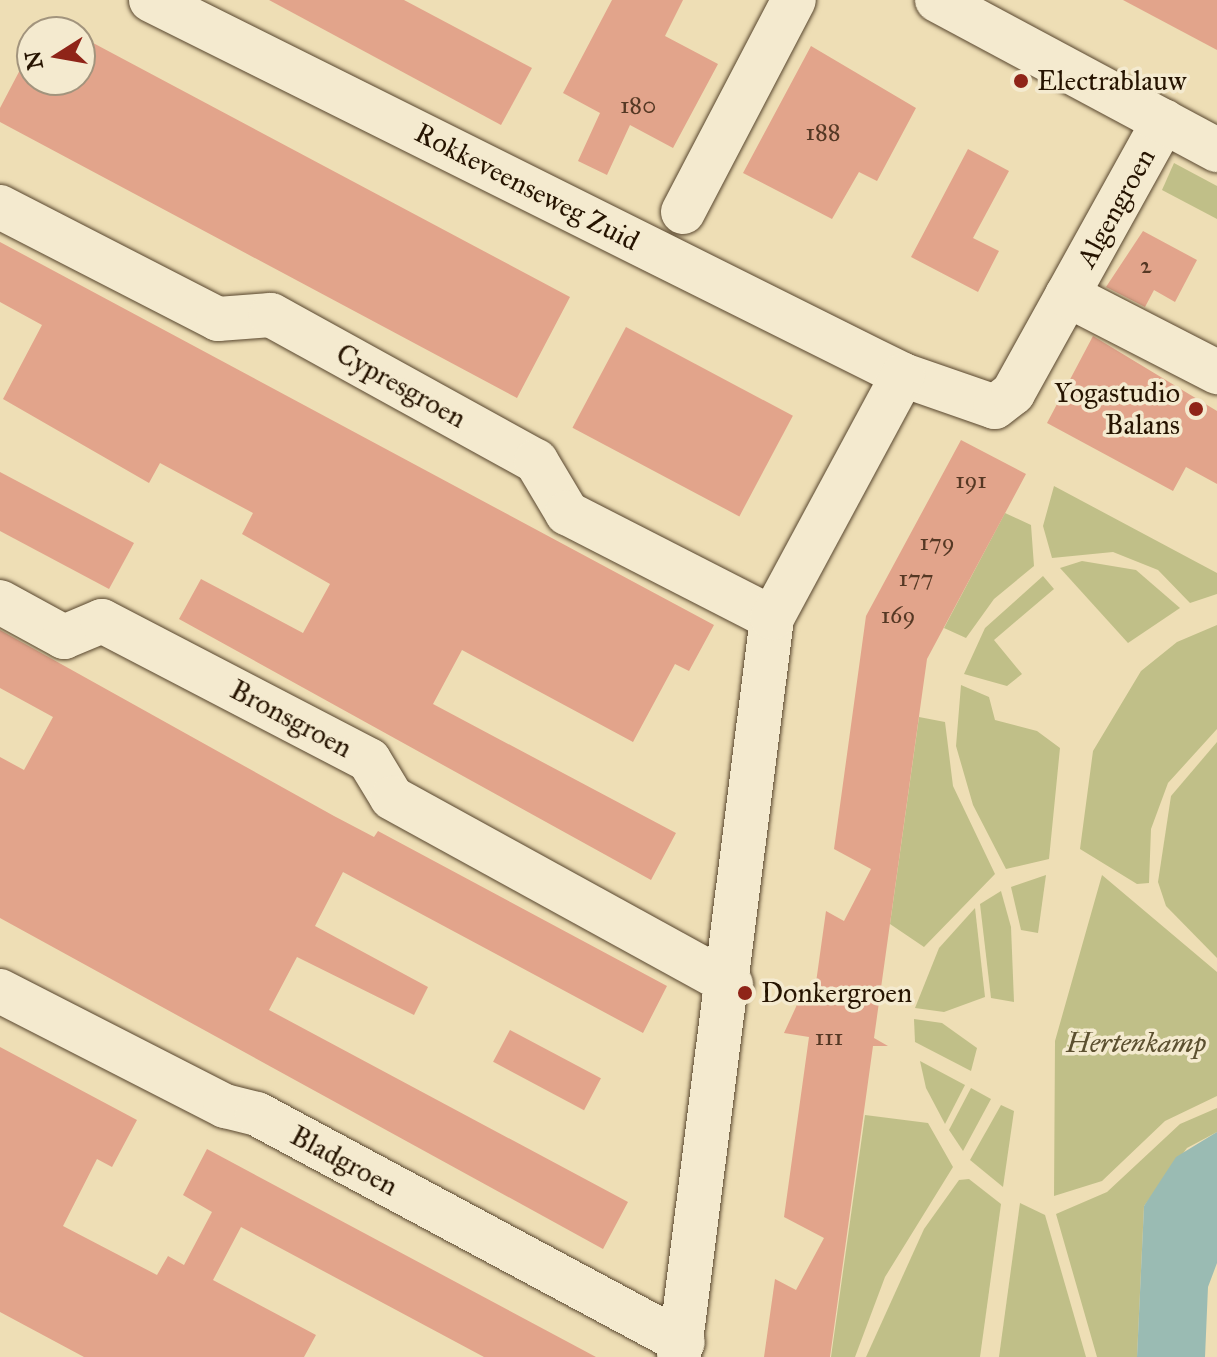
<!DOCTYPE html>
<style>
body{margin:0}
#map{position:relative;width:1217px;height:1357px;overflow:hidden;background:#eedeb5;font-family:"IM FELL Great Primer",serif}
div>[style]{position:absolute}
.green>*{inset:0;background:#c0bf88}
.water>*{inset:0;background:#9abbb3}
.building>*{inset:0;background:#e2a48b;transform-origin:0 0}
.roads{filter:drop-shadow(0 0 2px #58462e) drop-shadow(0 0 2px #58462e)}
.minor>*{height:44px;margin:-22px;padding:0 22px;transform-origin:22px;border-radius:22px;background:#f4eacf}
.dots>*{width:22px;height:22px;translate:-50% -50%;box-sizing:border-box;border:4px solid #f4eacf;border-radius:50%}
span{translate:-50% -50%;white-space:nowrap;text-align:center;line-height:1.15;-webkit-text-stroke:7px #f4eacf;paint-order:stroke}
.number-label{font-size:24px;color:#553824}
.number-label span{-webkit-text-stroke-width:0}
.poi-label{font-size:28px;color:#261401}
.left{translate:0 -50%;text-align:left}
.right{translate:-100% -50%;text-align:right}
.street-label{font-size:28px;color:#261401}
.park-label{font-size:28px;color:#5c5030;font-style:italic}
.north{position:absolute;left:16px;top:16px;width:80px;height:80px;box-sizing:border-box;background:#f4eacf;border:2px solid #a2947d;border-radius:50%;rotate:259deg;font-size:22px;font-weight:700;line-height:32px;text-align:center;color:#261401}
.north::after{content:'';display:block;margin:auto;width:28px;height:36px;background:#8f2418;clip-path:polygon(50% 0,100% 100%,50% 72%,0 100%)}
</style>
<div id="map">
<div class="green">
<div style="clip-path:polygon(1174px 163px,1217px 186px,1217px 219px,1162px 190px)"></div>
<div style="clip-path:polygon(1054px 486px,1217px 573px,1217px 594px,1190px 603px,1158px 570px,1113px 552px,1052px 558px,1043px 526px)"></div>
<div style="clip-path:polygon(1005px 513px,1031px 525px,1034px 566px,994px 599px,966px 638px,944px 628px)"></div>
<div style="clip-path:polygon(1082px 561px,1136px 570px,1180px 608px,1128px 643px,1060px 568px)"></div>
<div style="clip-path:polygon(1043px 576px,1054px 589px,994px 640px,1022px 674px,1007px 686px,964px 674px,985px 628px)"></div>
<div style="clip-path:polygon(1217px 625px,1217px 729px,1168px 783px,1151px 829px,1149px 883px,1137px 884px,1080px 849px,1093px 751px,1141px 671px,1177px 642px)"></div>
<div style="clip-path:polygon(961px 685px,989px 697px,995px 720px,1037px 731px,1060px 748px,1049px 859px,1006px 869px,973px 805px,956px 746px)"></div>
<div style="clip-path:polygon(919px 717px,945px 722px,953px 786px,995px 874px,924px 947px,890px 924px)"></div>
<div style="clip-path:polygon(1217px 742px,1217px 958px,1166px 906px,1158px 882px,1171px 796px)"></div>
<div style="clip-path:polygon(1046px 875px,1038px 933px,1021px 930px,1011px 887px)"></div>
<div style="clip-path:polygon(1102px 875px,1217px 972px,1217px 1096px,1165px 1121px,1102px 1181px,1054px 1196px,1055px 1041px)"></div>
<div style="clip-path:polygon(1001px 891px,1011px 927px,1014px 1002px,991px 998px,980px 904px)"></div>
<div style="clip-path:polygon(975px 908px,985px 997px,944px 1012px,915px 1008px,939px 948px)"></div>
<div style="clip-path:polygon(914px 1019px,942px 1023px,977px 1048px,971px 1071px,915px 1042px)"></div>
<div style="clip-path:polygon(920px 1061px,965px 1085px,945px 1124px,926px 1088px)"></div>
<div style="clip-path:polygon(971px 1088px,991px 1099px,963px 1151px,949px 1130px)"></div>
<div style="clip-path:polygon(1001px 1105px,1014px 1111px,1003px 1187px,970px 1160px)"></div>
<div style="clip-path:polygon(1217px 1108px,1217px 1132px,1187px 1148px,1144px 1206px,1137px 1357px,1097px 1357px,1056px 1214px,1107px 1192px,1180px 1124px)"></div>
<div style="clip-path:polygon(865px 1115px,928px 1123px,953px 1167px,885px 1277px,855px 1357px,831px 1357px)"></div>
<div style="clip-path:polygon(969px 1179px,1001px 1204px,980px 1357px,866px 1357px,924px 1229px,959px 1180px)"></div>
<div style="clip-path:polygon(1020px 1203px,1045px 1215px,1086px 1357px,999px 1357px)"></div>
</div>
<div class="water">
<div style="clip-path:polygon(1217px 1132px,1217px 1263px,1208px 1287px,1205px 1357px,1137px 1357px,1144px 1206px,1176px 1157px)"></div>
</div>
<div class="building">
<div style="clip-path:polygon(269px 0,404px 0,532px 68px,501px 125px)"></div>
<div style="clip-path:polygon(612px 0,683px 0,665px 36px,718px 64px,673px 148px,630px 125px,607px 175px,578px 161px,600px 113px,563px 93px)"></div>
<div style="clip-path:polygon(1123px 0,1217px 0,1217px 50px)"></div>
<div style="clip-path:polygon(80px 36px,570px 297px,517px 398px,0 122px,0 108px,32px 47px,32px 80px,80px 80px)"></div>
<div style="clip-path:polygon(811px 46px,916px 108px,877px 181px,859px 172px,832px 219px,743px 173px)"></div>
<div style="clip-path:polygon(968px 149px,1009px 171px,973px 238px,999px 251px,978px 292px,911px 257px)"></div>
<div style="clip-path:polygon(1143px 231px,1197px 260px,1175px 302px,1154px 290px,1145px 307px,1106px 287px)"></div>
<div style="clip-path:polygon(0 242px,714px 625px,689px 671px,675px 664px,633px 742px,462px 650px,433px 704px,676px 833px,651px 880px,179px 619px,201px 579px,303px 633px,330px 584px,242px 534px,253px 513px,160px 463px,149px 483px,3px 399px,42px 325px,0 302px)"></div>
<div style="left:626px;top:327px;width:189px;height:114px;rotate:28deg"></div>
<div style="clip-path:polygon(1093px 336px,1217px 411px,1217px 484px,1186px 467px,1173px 491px,1047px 423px)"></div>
<div style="clip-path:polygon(961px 440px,1026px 474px,927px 659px,874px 1038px,888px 1046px,873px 1046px,830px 1357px,764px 1357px,775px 1279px,796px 1290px,824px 1238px,784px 1217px,809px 1037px,784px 1033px,801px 996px,813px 1004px,826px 911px,844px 921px,871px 869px,834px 849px,866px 616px)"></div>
<div style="clip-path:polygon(0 472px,134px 543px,109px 589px,0 531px)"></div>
<div style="clip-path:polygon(0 630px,334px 816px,374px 837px,378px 831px,667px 986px,643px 1033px,343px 872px,315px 926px,428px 987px,414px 1015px,297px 957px,269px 1010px,628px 1202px,603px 1249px,0 918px,0 757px,24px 770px,53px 717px,0 688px)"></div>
<div style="left:510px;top:1030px;width:103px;height:36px;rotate:28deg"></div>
<div style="clip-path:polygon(0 1047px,137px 1120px,112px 1167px,97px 1159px,63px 1226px,157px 1275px,168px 1256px,184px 1265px,212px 1212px,183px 1195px,207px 1149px,596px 1357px,484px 1357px,241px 1227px,213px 1280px,316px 1335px,304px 1357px,84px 1357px,0 1312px)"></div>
</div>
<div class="roads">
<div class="minor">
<div style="left:151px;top:0;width:840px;rotate:26.5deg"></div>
<div style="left:903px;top:375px;width:97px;rotate:19.2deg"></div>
<div style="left:995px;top:407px;width:23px;rotate:-38deg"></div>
<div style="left:1013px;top:393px;width:311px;rotate:-61deg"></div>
<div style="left:937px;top:0;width:318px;rotate:28.2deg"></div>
<div style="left:0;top:207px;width:245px;rotate:27.2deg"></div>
<div style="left:218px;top:319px;width:53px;rotate:-4.3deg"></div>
<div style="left:271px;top:315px;width:303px;rotate:28.9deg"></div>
<div style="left:536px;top:461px;width:61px;rotate:59.2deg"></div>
<div style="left:567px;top:513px;width:230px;rotate:27.1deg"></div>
<div style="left:683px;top:212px;width:239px;rotate:-62.4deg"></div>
<div style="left:1067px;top:295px;width:169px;rotate:27.2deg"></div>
<div style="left:0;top:602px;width:73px;rotate:28.7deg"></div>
<div style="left:64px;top:637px;width:41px;rotate:-22.8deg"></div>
<div style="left:102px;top:621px;width:301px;rotate:27.5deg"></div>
<div style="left:369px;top:760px;width:44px;rotate:58.8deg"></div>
<div style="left:392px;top:798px;width:387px;rotate:28.8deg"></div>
<div style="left:0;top:991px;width:253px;rotate:27.1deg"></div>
<div style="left:225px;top:1106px;width:33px;rotate:14deg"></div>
<div style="left:257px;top:1114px;width:483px;rotate:28.2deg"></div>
<div style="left:679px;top:1357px;width:745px;rotate:-82.83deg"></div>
<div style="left:772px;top:618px;width:276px;rotate:-61.7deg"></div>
</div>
</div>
<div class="dots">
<div style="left:1021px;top:81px;background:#8f2418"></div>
<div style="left:1196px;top:409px;background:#8f2418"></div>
<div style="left:745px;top:993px;background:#8f2418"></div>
</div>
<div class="number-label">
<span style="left:638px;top:106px">180</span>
<span style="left:823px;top:133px">188</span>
<span style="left:1146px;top:266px">2</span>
<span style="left:971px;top:481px">191</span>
<span style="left:937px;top:543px">179</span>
<span style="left:916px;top:579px">177</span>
<span style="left:898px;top:616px">169</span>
<span style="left:829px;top:1038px">111</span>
</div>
<div class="poi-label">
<span class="left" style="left:1037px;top:81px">Electrablauw</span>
<span class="right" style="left:1180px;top:409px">Yogastudio<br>Balans</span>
<span class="left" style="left:761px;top:993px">Donkergroen</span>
</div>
<div class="street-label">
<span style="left:527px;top:187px;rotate:27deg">Rokkeveenseweg Zuid</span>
<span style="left:1116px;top:208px;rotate:-61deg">Algengroen</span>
<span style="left:401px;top:386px;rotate:29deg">Cypresgroen</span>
<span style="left:291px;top:719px;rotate:28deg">Bronsgroen</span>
<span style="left:344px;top:1161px;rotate:28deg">Bladgroen</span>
</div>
<div class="park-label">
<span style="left:1136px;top:1043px">Hertenkamp</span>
</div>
<div class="north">N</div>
</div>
